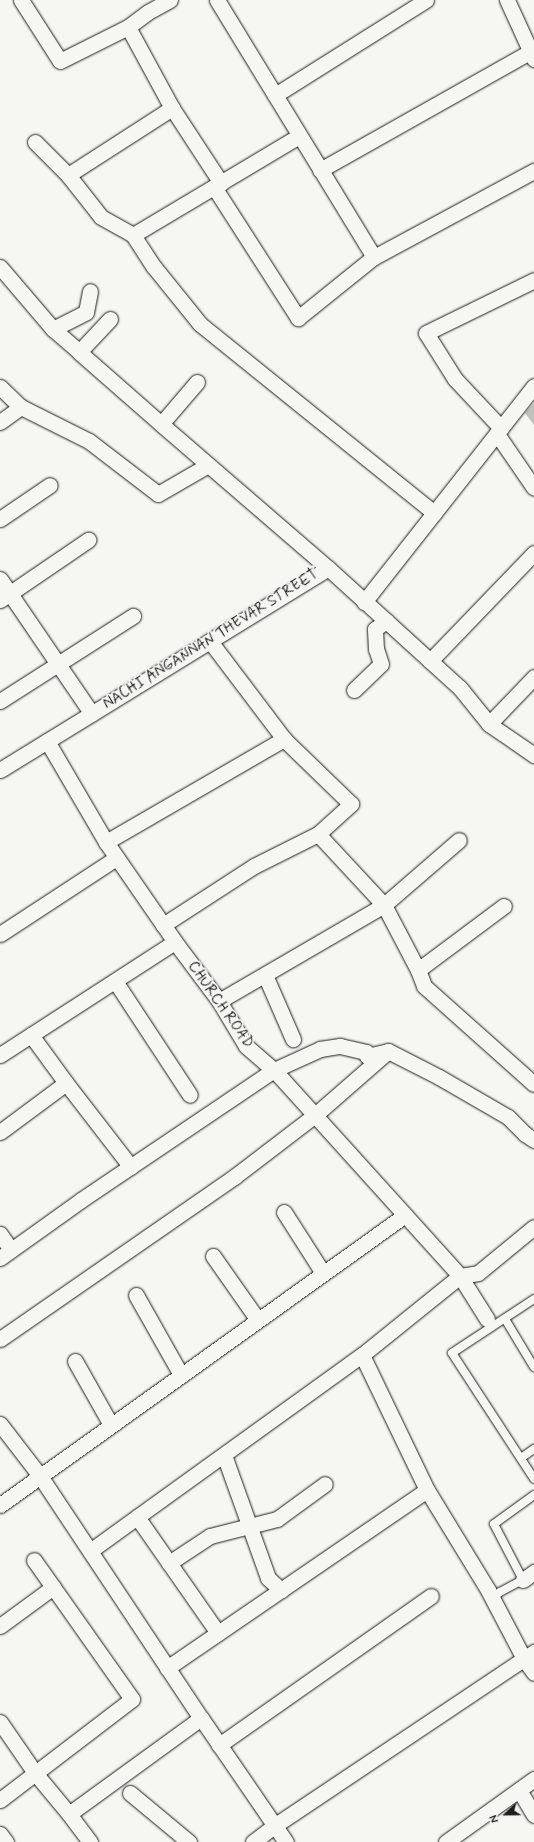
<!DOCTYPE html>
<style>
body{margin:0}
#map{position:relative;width:534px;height:1842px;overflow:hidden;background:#f6f6f2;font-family:Mynerve,sans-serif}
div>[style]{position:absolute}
.building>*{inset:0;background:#c0c0bd}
.roads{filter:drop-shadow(0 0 1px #1c1c1c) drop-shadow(0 0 1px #1c1c1c)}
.lane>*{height:8px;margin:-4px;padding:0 4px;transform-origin:4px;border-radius:4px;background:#f6f6f2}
.street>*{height:15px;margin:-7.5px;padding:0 7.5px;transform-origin:7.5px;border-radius:7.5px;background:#f6f6f2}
span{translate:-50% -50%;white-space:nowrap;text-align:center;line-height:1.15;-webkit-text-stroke:3.5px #f6f6f2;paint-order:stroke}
.street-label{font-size:15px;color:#1c1c1c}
.north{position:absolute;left:486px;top:1794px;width:40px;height:40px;-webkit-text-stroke:3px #f6f6f2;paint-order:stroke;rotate:248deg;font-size:11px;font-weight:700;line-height:16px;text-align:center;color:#1c1c1c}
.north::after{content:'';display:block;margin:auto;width:14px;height:18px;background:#1c1c1c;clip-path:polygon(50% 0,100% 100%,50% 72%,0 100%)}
</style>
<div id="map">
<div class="building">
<div style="clip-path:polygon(534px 403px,534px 425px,525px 413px)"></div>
</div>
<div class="roads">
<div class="lane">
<div style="left:534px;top:1299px;width:98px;rotate:146.6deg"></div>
<div style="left:452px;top:1353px;width:150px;rotate:56.9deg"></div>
<div style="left:505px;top:1319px;width:56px;rotate:58.9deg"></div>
<div style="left:521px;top:1458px;width:16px;rotate:-35deg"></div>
<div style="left:493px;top:1598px;width:9px;rotate:-41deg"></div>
<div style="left:500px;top:1592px;width:26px;rotate:-28deg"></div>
<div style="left:523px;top:1580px;width:63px;rotate:-117.4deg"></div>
<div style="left:494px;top:1524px;width:49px;rotate:-35.9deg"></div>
</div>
<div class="street">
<div style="left:21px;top:0;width:72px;rotate:57.4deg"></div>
<div style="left:60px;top:61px;width:76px;rotate:-26.6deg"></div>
<div style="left:128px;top:27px;width:92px;rotate:61.5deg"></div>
<div style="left:172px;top:108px;width:90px;rotate:56.8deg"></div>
<div style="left:217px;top:0;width:111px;rotate:58.6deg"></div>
<div style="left:426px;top:0;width:178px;rotate:147.8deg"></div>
<div style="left:275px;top:95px;width:190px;rotate:58.6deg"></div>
<div style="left:374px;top:257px;width:182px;rotate:-28.3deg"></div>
<div style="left:507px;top:0;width:65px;rotate:65.4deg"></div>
<div style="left:128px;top:27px;width:25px;rotate:-37deg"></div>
<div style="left:148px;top:12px;width:25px;rotate:-29deg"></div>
<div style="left:299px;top:136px;width:193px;rotate:149.2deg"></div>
<div style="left:133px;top:235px;width:38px;rotate:57deg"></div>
<div style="left:154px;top:267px;width:73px;rotate:51.1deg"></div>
<div style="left:200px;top:324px;width:301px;rotate:38.9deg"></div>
<div style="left:35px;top:142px;width:47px;rotate:45deg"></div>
<div style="left:68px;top:175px;width:53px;rotate:51.8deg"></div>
<div style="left:101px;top:217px;width:37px;rotate:29deg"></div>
<div style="left:320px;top:170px;width:242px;rotate:-29.4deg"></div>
<div style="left:68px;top:175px;width:124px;rotate:-32.8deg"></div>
<div style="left:214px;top:187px;width:156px;rotate:57.3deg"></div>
<div style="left:298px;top:318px;width:97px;rotate:-38.8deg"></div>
<div style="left:0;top:267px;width:82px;rotate:49.5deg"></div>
<div style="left:53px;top:329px;width:35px;rotate:41deg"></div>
<div style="left:110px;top:319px;width:45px;rotate:133.2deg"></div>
<div style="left:79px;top:352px;width:109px;rotate:41.3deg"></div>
<div style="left:53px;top:329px;width:37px;rotate:-27deg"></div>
<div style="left:86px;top:312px;width:21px;rotate:-79deg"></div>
<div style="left:197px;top:382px;width:55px;rotate:130.6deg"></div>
<div style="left:161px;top:424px;width:221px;rotate:40.8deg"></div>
<div style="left:0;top:387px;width:29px;rotate:44deg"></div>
<div style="left:21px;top:407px;width:76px;rotate:26.6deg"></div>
<div style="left:89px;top:441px;width:87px;rotate:37.5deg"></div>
<div style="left:158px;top:494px;width:58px;rotate:-30.1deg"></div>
<div style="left:0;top:422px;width:26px;rotate:-36deg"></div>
<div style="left:501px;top:428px;width:67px;rotate:-133.2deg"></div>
<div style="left:455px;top:379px;width:54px;rotate:-122.2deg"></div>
<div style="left:426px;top:333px;width:120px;rotate:-26.1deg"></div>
<div style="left:497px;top:434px;width:65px;rotate:55.6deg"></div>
<div style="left:0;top:519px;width:60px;rotate:-34.2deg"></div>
<div style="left:0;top:579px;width:163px;rotate:55.7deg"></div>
<div style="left:0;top:600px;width:107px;rotate:-34.3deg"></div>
<div style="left:364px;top:602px;width:275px;rotate:-51.8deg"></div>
<div style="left:430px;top:661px;width:150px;rotate:-46.1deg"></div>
<div style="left:354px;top:690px;width:37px;rotate:-44deg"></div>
<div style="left:381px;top:664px;width:16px;rotate:-108deg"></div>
<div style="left:376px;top:649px;width:20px;rotate:-93deg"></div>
<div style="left:375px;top:629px;width:14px;rotate:-36deg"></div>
<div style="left:0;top:701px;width:158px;rotate:-32.6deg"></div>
<div style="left:489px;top:724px;width:65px;rotate:-46.2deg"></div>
<div style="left:47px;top:741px;width:117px;rotate:59.7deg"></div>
<div style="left:106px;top:842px;width:121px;rotate:55.4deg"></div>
<div style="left:175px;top:942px;width:74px;rotate:53.3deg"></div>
<div style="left:219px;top:1001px;width:52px;rotate:59deg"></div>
<div style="left:246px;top:1046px;width:37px;rotate:41deg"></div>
<div style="left:274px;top:1070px;width:278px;rotate:47.9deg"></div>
<div style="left:460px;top:1276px;width:51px;rotate:57.9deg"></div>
<div style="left:0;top:770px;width:385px;rotate:-31.6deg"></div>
<div style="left:328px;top:568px;width:178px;rotate:42.3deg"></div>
<div style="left:460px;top:688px;width:46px;rotate:51.1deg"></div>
<div style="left:489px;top:724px;width:55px;rotate:34.6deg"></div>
<div style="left:318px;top:834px;width:97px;rotate:47.1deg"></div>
<div style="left:384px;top:905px;width:73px;rotate:62.4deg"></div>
<div style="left:418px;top:970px;width:107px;rotate:-36.7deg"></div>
<div style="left:106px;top:842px;width:206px;rotate:-30.1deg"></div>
<div style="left:163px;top:925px;width:108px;rotate:-33deg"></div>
<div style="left:254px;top:866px;width:72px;rotate:-26.6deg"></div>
<div style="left:318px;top:834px;width:45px;rotate:-42.3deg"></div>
<div style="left:351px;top:804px;width:93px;rotate:-135.9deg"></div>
<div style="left:284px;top:739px;width:123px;rotate:-127.1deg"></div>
<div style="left:0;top:934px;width:139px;rotate:-33.2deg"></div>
<div style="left:418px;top:970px;width:17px;rotate:69deg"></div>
<div style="left:424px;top:986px;width:147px;rotate:41.7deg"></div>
<div style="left:265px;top:975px;width:70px;rotate:66.4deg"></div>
<div style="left:115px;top:981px;width:136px;rotate:56.7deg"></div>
<div style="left:219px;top:1001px;width:191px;rotate:-30.2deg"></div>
<div style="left:384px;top:905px;width:99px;rotate:-40.9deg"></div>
<div style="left:31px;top:1035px;width:59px;rotate:53.9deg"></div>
<div style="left:0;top:1055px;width:208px;rotate:-32.9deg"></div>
<div style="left:0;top:1132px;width:82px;rotate:-36.6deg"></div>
<div style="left:66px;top:1083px;width:106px;rotate:52.3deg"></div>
<div style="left:284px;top:1212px;width:72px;rotate:57.4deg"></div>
<div style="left:0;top:1234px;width:19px;rotate:55deg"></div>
<div style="left:213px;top:1256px;width:78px;rotate:54.9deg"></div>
<div style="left:0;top:1258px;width:100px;rotate:-35.6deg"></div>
<div style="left:81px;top:1200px;width:233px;rotate:-34deg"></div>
<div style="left:274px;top:1070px;width:51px;rotate:-24.5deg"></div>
<div style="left:320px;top:1049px;width:20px;rotate:-9deg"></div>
<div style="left:340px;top:1046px;width:27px;rotate:13deg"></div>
<div style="left:366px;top:1052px;width:4px;rotate:76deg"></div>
<div style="left:367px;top:1056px;width:22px;rotate:-13deg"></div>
<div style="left:388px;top:1051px;width:57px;rotate:27deg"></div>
<div style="left:439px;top:1077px;width:80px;rotate:30.1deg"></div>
<div style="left:508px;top:1117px;width:24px;rotate:45deg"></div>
<div style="left:525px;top:1134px;width:11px;rotate:34deg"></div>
<div style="left:136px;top:1295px;width:92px;rotate:60.6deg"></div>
<div style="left:0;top:1339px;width:285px;rotate:-34.7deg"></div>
<div style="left:234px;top:1177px;width:102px;rotate:-37.4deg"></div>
<div style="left:315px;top:1115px;width:94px;rotate:-41.1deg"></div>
<div style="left:362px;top:1355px;width:150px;rotate:64.3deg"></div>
<div style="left:427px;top:1490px;width:117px;rotate:58.6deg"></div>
<div style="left:488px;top:1590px;width:78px;rotate:62.4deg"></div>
<div style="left:524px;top:1659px;width:17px;rotate:54deg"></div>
<div style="left:75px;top:1361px;width:73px;rotate:60.6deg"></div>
<div style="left:0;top:1424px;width:66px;rotate:52.4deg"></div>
<div style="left:40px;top:1476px;width:291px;rotate:56.4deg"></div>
<div style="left:201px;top:1718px;width:163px;rotate:144deg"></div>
<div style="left:69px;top:1814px;width:35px;rotate:53deg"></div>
<div style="left:224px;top:1455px;width:131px;rotate:70.3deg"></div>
<div style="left:268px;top:1578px;width:18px;rotate:43deg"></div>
<div style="left:0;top:1505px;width:498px;rotate:-35.6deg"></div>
<div style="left:90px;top:1551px;width:58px;rotate:-35.9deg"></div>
<div style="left:169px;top:1563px;width:49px;rotate:-33.4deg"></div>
<div style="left:210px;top:1536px;width:69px;rotate:-14.2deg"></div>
<div style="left:277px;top:1519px;width:59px;rotate:-36.1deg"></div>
<div style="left:523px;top:1580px;width:14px;rotate:-36deg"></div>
<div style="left:0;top:1626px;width:66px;rotate:-36.3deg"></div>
<div style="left:218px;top:1633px;width:141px;rotate:-124.9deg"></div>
<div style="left:137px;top:1517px;width:277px;rotate:-35.8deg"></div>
<div style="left:362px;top:1355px;width:126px;rotate:-38.9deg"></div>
<div style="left:460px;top:1276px;width:18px;rotate:-9deg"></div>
<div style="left:478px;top:1273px;width:72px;rotate:-39.4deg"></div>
<div style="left:167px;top:1668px;width:315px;rotate:-34.4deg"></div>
<div style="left:201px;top:1718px;width:150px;rotate:55.6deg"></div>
<div style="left:0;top:1722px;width:62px;rotate:55.5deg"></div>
<div style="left:35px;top:1773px;width:53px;rotate:50.3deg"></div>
<div style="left:219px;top:1745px;width:259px;rotate:-35.1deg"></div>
<div style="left:519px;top:1790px;width:29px;rotate:59deg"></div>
<div style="left:130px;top:1793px;width:77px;rotate:39.7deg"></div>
<div style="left:0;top:1800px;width:166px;rotate:-37.4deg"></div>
<div style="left:132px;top:1699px;width:170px;rotate:-125.2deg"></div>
<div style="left:0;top:1834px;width:10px;rotate:53deg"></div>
<div style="left:253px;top:1842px;width:26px;rotate:-37deg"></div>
<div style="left:274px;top:1826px;width:313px;rotate:-33.8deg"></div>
<div style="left:446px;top:1842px;width:108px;rotate:-35.6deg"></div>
</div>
</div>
<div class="street-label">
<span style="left:211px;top:640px;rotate:-32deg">NACHI ANGANNAN THEVAR STREET</span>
<span style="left:220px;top:1005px;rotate:55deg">CHURCH ROAD</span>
</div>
<div class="north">N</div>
</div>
